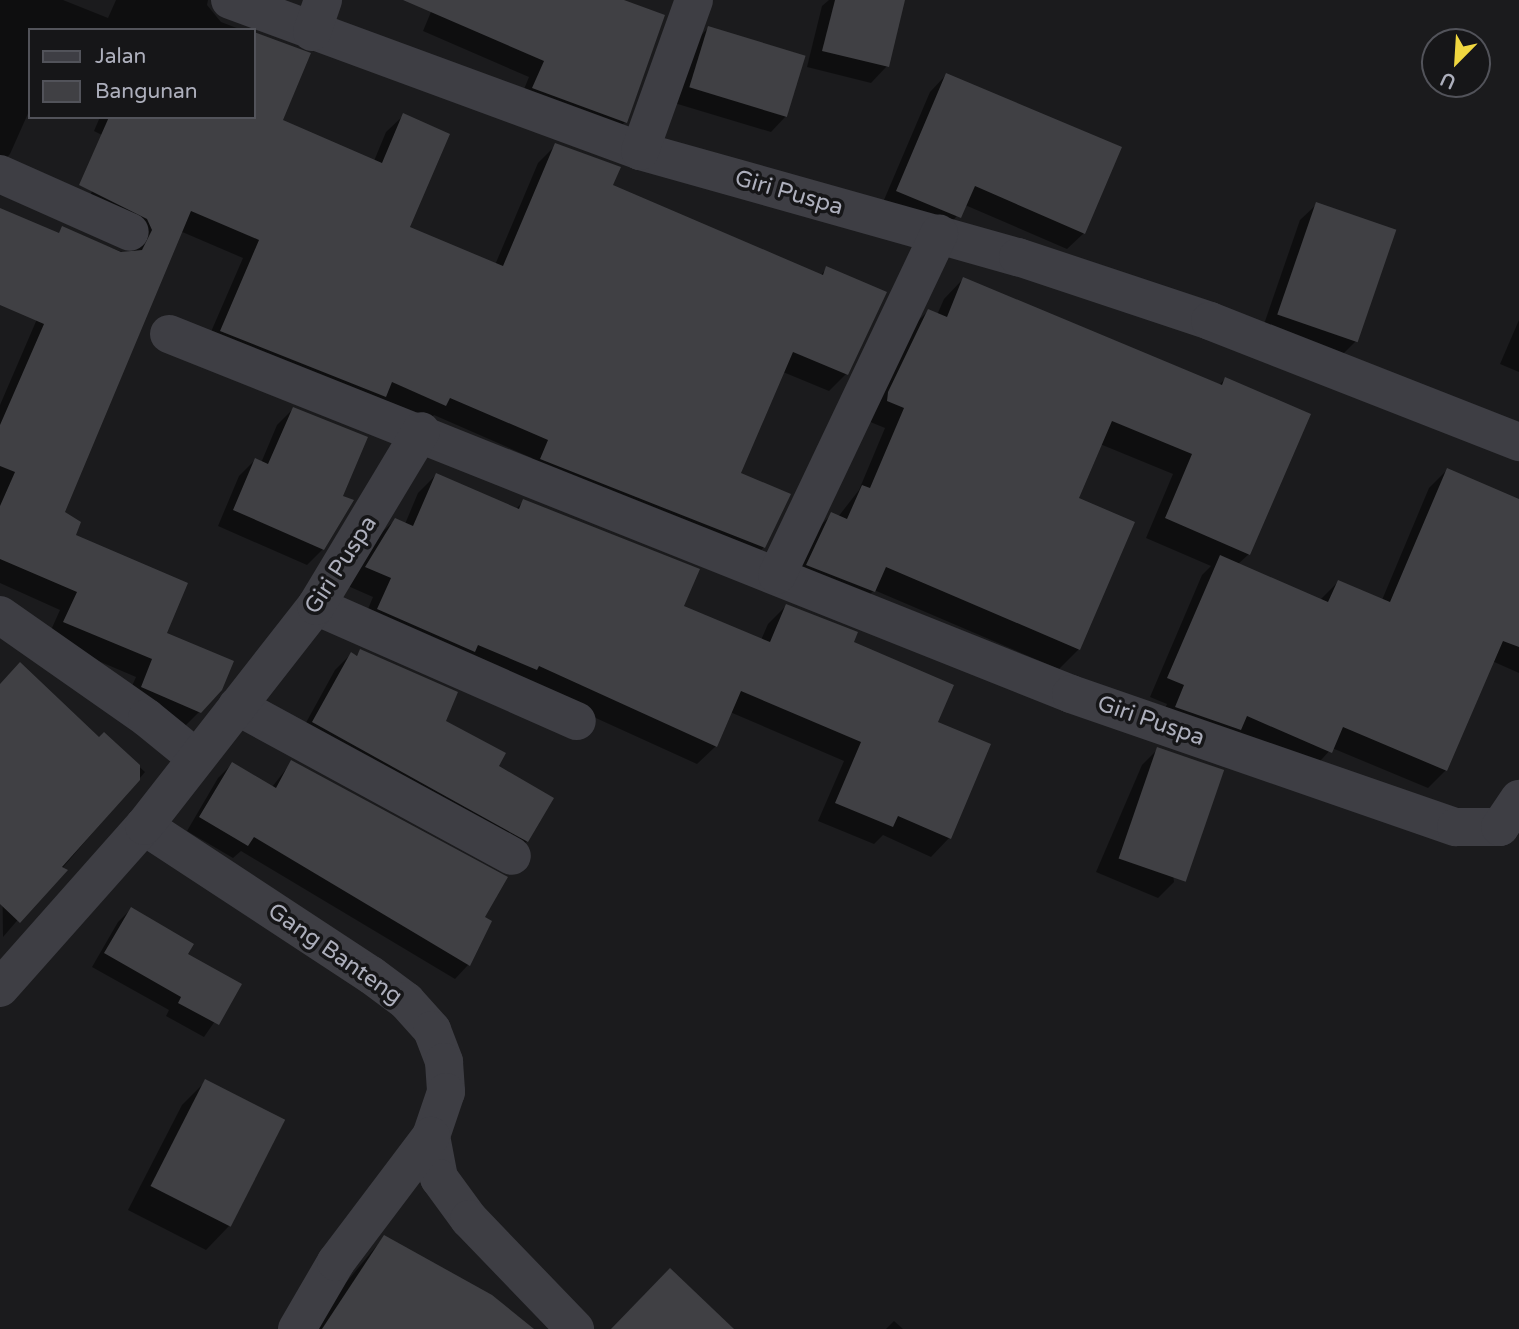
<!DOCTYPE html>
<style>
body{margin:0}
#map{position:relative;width:1519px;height:1329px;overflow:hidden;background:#1b1b1d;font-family:"Varela Round",sans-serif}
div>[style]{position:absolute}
.shadow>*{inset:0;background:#0007}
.building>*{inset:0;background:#404044;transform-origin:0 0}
.minor>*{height:38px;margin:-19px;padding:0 19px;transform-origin:19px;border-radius:19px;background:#3e3e44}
span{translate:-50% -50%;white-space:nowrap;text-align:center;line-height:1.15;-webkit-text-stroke:7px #161618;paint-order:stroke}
.street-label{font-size:23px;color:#adafbc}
.legend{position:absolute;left:28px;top:28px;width:228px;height:91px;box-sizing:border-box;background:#161618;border:2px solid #52535a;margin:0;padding:9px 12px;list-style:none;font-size:21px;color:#adafbc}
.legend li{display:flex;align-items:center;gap:14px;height:35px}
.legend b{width:35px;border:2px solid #52535a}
.north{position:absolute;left:1421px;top:28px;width:70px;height:70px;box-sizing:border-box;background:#161618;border:2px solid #52535a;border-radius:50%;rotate:204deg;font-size:19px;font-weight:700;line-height:28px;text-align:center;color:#adafbc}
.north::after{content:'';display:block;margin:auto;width:24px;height:32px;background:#f0d740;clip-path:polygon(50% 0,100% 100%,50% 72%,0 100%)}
</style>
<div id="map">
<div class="shadow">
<div style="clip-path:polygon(0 0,63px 0,108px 18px,116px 0,208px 0,207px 5px,221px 22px,242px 30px,30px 30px,30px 109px,10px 154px,0 165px)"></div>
<div style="clip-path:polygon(436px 0,624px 0,625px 122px,609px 138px,518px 104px,529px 77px,423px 31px)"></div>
<div style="clip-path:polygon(829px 0,878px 0,887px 66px,871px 83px,807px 67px,822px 6px)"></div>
<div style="clip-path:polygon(708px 28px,787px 115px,771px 132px,671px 102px,692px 45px)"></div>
<div style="clip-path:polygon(254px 34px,309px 54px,281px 121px,374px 161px,386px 132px,404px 115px,408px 228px,495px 265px,538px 163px,556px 145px,611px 186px,820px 276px,827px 268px,846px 374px,829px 391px,783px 372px,739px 474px,764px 547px,746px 565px,524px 476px,532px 458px,434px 415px,427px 422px,204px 348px,243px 258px,180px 231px,63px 513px,73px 536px,165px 634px,200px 711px,182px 729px,124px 704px,136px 677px,47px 639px,60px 610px,0 583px,0 405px,65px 254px,82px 237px,133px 256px,130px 236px,83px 212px,114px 141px,94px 131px,100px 117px,254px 117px)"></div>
<div style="clip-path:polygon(946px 75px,1084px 233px,1067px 249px,965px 205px,943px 234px,881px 207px,930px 92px)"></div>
<div style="clip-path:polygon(1317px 204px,1356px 341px,1340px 357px,1262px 330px,1300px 220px)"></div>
<div style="clip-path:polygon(963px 279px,1219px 385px,1225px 379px,1249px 554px,1237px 565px,1320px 600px,1338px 582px,1382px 600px,1429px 488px,1447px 470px,1519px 524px,1519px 673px,1492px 661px,1446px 770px,1428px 788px,1332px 748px,1312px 770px,1158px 725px,1167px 704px,1150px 697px,1202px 575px,1211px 566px,1146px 538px,1173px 474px,1100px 444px,1077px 499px,1132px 523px,1079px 649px,1059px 669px,874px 590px,854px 611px,787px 585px,812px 534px,832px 514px,838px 517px,859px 490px,885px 428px,868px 421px,908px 331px,928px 311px,937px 315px,944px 299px)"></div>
<div style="clip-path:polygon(1519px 320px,1519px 372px,1500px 364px)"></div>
<div style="clip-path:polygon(293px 409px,341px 497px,323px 549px,307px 565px,218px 526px,239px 476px,255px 460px,261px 463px,277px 425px)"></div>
<div style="clip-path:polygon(436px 475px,516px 509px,524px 501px,682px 607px,761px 640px,768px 624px,786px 606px,851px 643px,936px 723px,949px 838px,931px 857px,883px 835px,874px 844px,818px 821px,844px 761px,730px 712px,716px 746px,697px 764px,521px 684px,360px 628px,373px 597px,348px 586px,376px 538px,395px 520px,405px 524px,418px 493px)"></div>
<div style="clip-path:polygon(361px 651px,497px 766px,527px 841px,511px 857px,297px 739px,335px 670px,351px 654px,355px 657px)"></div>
<div style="clip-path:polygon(0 686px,99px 739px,104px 734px,145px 772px,3px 937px)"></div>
<div style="clip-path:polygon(1158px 749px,1174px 882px,1158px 898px,1096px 872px,1142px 765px)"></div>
<div style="clip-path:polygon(291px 763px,490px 922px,468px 965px,455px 979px,241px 851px,233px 858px,187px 831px,218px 778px,232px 764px,272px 787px)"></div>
<div style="clip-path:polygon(131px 909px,186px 955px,240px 985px,204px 1037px,166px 1016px,169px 1010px,92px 967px,118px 922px)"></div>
<div style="clip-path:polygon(206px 1081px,283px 1121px,229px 1226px,206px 1250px,128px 1210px,182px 1105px)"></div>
<div style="clip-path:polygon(384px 1237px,531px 1329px,315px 1329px,333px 1298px)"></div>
<div style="clip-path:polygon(894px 1321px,903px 1329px,886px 1329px)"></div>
</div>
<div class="building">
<div style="clip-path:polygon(403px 0,624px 0,665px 15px,627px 123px,532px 88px,544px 61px)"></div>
<div style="clip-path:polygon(835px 0,905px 0,889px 67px,822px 51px)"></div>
<div style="left:708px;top:26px;width:102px;height:64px;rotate:17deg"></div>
<div style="clip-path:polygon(254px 32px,311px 53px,283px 120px,382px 163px,403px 113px,450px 134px,410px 227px,503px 266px,555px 143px,621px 167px,613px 185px,823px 275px,826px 266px,887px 292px,848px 375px,793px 352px,741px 473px,791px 494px,765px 548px,540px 459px,548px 440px,450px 398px,446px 406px,392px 382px,386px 397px,220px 331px,259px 240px,191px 211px,65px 512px,81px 522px,76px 535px,188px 583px,167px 633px,234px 661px,222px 690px,201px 713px,141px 687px,152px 659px,63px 622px,77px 592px,0 559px,0 506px,15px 472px,0 466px,0 425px,44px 324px,0 305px,0 208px,59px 233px,62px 226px,121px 252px,142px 250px,152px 230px,147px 219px,79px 185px,109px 117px,254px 117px)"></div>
<div style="clip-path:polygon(946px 73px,1122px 147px,1085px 234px,975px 186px,961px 218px,896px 191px)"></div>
<div style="left:1316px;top:202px;width:85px;height:119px;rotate:19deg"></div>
<div style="clip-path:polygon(963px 277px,1222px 385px,1225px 377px,1311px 414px,1250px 555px,1165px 518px,1192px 454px,1112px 421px,1079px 498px,1135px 522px,1080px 650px,886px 567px,875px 592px,806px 565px,831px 512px,847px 519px,862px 485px,870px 488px,904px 408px,887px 401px,888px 392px,928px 309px,947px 317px)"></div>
<div style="clip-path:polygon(293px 407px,368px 437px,343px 496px,354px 500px,324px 550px,233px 510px,255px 458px,268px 464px)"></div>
<div style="clip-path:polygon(1447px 468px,1519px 499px,1519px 647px,1503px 641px,1447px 771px,1343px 727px,1332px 753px,1247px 716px,1241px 730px,1175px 707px,1184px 685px,1167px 678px,1220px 555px,1328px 602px,1338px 580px,1390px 602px)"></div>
<div style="clip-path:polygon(436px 473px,519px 509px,523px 499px,700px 569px,684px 606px,770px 642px,786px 604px,858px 632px,854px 642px,954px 685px,938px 722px,991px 744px,951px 839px,898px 816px,893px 827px,835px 803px,861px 742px,741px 691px,717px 747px,539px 666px,537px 670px,478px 645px,475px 652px,377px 609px,391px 578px,365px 567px,395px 518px,413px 526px)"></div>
<div style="clip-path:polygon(360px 649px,458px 692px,446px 721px,506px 753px,499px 766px,554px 798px,528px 842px,312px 722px,351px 652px,357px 656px)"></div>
<div style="clip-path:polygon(20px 662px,99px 737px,104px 732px,140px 765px,140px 780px,62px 867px,68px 870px,20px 923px,0 904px,0 684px)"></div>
<div style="left:1157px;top:747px;width:71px;height:118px;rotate:19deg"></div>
<div style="clip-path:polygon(291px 760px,508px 877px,485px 917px,492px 921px,470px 966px,254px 837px,248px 846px,199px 817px,232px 762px,276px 788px)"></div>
<div style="clip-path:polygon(131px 907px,194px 944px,188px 954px,242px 984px,219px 1025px,178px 1003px,181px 997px,104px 953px)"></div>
<div style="left:205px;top:1079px;width:90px;height:120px;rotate:27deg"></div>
<div style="clip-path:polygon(384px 1235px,492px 1295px,534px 1329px,322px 1329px)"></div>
<div style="clip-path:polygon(670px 1268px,734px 1329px,611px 1329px)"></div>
</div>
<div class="minor">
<div style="left:230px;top:0;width:437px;rotate:20.2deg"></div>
<div style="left:640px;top:151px;width:393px;rotate:15.7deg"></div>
<div style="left:1018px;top:257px;width:202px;rotate:18.4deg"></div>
<div style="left:1210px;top:321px;width:332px;rotate:21.4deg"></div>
<div style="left:312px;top:32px;width:34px;rotate:-71deg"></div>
<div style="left:640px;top:151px;width:160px;rotate:-70.3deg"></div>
<div style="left:0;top:174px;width:142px;rotate:24deg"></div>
<div style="left:169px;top:334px;width:971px;rotate:21.76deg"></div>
<div style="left:1071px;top:694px;width:407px;rotate:19.1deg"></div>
<div style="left:1456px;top:827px;width:44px"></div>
<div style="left:1500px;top:827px;width:34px;rotate:-56deg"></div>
<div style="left:777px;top:575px;width:378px;rotate:-64.6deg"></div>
<div style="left:316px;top:606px;width:285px;rotate:23.8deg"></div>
<div style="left:0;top:615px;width:179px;rotate:35deg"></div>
<div style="left:147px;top:718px;width:63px;rotate:39.2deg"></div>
<div style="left:237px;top:706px;width:313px;rotate:28.6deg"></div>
<div style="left:144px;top:826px;width:272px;rotate:33.3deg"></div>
<div style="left:371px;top:975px;width:44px;rotate:36.6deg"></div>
<div style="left:406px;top:1001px;width:39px;rotate:48deg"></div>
<div style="left:432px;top:1030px;width:34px;rotate:69deg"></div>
<div style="left:444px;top:1062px;width:30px;rotate:86deg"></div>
<div style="left:446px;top:1092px;width:46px;rotate:108.8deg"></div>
<div style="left:431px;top:1136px;width:43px;rotate:79.2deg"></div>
<div style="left:439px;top:1178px;width:51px;rotate:53.8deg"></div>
<div style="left:469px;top:1219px;width:153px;rotate:46.1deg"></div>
<div style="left:0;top:988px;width:217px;rotate:-48.4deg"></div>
<div style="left:144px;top:826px;width:279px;rotate:-52deg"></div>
<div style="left:316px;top:606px;width:204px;rotate:-59deg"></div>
<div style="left:297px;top:1329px;width:78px;rotate:-59.8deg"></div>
<div style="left:336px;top:1262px;width:158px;rotate:-53deg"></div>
</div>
<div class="street-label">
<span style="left:789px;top:193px;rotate:16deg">Giri Puspa</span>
<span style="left:341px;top:565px;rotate:-57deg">Giri Puspa</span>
<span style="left:1151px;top:721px;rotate:19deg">Giri Puspa</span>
<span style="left:335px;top:954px;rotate:35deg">Gang Banteng</span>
</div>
<ul class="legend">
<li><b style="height:9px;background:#3e3e44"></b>Jalan</li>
<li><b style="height:19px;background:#404044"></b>Bangunan</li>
</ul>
<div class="north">U</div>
</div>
